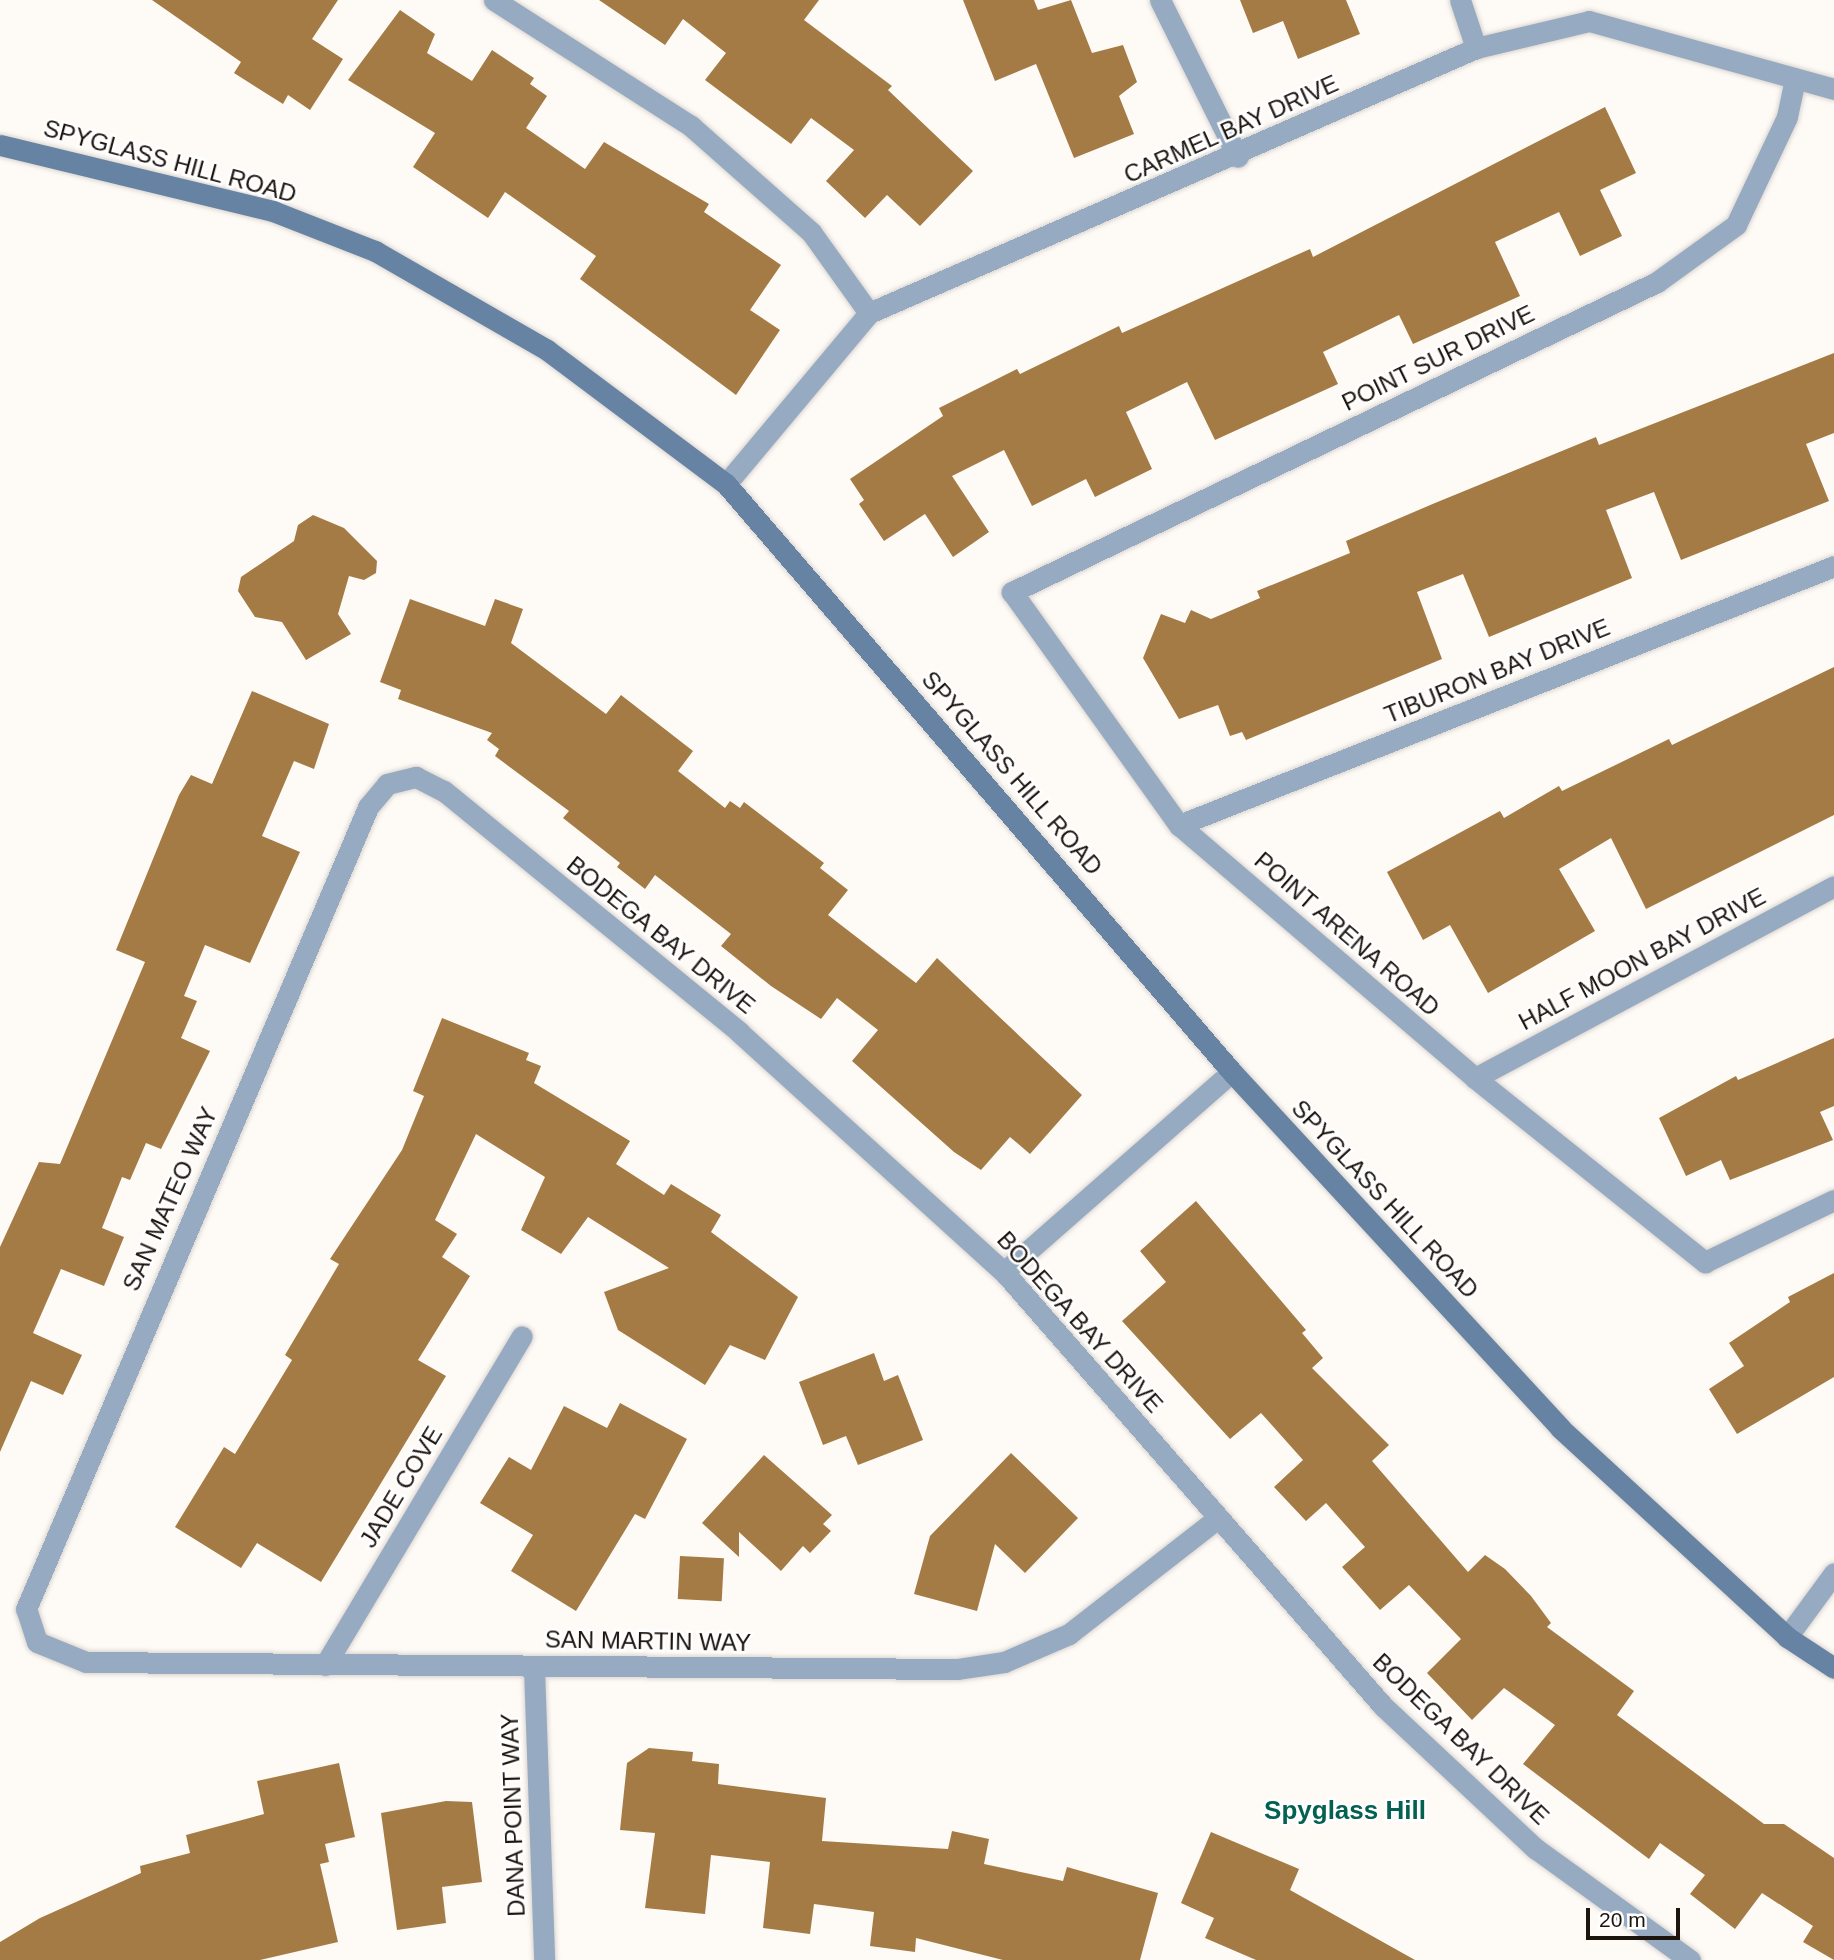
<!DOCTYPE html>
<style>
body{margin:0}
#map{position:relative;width:1834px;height:1960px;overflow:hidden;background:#fefaf6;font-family:Arial,sans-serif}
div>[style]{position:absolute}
.building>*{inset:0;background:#a47b44;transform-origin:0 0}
.roads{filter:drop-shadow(0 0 2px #dad5d1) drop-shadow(0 0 2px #dad5d1)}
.street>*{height:21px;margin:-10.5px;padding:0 10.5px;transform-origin:10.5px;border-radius:10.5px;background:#96aac1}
.secondary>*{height:21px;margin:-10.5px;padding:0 10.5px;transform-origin:10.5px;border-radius:10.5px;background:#6683a3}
span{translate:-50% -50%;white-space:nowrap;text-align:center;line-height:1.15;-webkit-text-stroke:5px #fff;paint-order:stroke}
.street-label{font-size:24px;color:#1b150e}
.neighbourhood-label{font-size:26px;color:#046050;font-weight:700}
.scale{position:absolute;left:1586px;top:1908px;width:94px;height:32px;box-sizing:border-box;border:4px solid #1b150e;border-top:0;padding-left:9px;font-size:21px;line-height:24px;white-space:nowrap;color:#1b150e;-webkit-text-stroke:5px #fff;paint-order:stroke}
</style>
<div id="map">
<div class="building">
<div style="clip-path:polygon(152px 0,338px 0,312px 39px,343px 59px,310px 110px,288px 95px,283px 104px,234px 73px,241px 62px)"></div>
<div style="clip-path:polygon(599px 0,819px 0,804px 20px,892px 86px,888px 90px,973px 171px,920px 226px,887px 195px,865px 218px,826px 181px,854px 150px,811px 118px,791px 144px,705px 80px,726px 53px,683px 19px,665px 45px)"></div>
<div style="clip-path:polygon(963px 0,1034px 0,1038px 10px,1071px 0,1092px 53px,1123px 45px,1137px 82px,1119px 96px,1134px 134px,1074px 158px,1036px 64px,995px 81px)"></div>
<div style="clip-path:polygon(1240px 0,1346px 0,1360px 34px,1298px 59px,1283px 21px,1253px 33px)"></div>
<div style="clip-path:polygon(400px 10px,435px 34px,427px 53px,472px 81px,492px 50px,534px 78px,530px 84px,547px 96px,526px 128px,585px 169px,604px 142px,709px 204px,704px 212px,781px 265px,750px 310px,780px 330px,736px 395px,580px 279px,596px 256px,505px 192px,488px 218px,413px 167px,435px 133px,348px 80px)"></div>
<div style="clip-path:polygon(1605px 107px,1636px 173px,1600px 190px,1622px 236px,1580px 256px,1559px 212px,1495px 242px,1520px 296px,1413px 344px,1399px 315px,1323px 352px,1338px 384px,1215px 440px,1187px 382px,1126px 412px,1152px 469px,1095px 497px,1086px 479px,1032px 506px,1004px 450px,952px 476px,989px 532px,953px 557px,925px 514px,884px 541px,859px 504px,864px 500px,850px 479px,943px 416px,939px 408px,1017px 369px,1020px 374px,1119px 326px,1122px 333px,1310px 249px,1313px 257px)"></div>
<div style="clip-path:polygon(1834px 353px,1834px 433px,1806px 444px,1829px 501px,1681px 560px,1654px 492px,1606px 510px,1632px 578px,1489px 637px,1463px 574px,1417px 592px,1442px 659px,1246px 740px,1242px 732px,1230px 736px,1218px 705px,1179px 719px,1143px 658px,1161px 614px,1185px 623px,1191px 610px,1211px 619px,1260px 598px,1257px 591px,1350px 553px,1346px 541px,1435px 503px,1596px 437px,1599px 445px)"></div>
<div style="clip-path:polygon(313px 515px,344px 528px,377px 561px,376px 573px,364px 580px,349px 576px,338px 614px,351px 634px,306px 660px,282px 622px,255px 617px,238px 591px,241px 577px,294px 541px,298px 525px)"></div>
<div style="clip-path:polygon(410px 599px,485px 626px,495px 599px,523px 609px,511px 643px,606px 714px,621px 695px,693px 751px,678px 771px,725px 808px,730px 801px,740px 808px,744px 802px,824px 863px,820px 868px,848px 890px,828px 915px,916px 983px,937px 958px,1082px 1095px,1030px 1154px,1010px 1137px,981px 1170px,954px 1152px,852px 1061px,878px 1030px,837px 998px,821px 1019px,771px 986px,721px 946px,731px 934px,655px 875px,645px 889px,617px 867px,620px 863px,563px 818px,569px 811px,495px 756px,499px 749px,487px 740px,492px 733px,398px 699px,401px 690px,380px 682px)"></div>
<div style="clip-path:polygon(1834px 667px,1834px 815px,1646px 909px,1611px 838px,1559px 869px,1595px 931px,1488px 993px,1450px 925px,1423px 940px,1387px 872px,1500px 811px,1504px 818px,1559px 786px,1562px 791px,1669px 739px,1672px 745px)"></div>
<div style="clip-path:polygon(252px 691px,329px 724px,314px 769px,294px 761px,262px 836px,300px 852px,250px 963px,205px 945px,184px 996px,197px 1001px,181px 1038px,210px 1051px,161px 1149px,146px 1143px,130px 1180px,122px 1177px,102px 1228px,124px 1237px,104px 1286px,61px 1269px,33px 1333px,82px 1355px,63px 1395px,31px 1381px,0 1452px,0 1247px,39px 1162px,60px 1164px,145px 962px,116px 950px,179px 795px,191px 775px,212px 784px)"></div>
<div style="clip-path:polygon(442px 1018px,529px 1053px,526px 1060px,541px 1066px,534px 1083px,630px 1141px,616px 1164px,664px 1195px,671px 1184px,721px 1215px,711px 1232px,798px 1297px,765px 1360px,730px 1345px,705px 1385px,618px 1330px,604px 1292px,669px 1268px,588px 1217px,561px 1254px,521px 1230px,545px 1177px,476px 1134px,435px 1220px,457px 1234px,442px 1257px,470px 1276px,418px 1360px,446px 1376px,321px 1582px,257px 1543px,241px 1568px,175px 1527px,224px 1447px,235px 1454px,292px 1360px,285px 1355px,339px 1264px,330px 1259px,402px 1150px,424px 1096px,413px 1091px)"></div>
<div style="clip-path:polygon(1834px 1038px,1834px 1106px,1820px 1112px,1833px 1140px,1730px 1180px,1721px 1160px,1686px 1176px,1659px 1118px,1736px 1076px,1738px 1080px)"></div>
<div style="clip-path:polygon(1196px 1201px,1306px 1330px,1302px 1333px,1323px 1358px,1312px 1368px,1389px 1445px,1372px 1461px,1468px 1572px,1485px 1555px,1505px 1569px,1531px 1596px,1551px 1623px,1547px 1627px,1634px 1691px,1617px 1715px,1764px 1824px,1784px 1824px,1834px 1858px,1834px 1960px,1803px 1942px,1813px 1926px,1762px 1893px,1735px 1929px,1690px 1894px,1705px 1875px,1660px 1843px,1649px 1859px,1523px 1764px,1555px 1725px,1504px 1688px,1472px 1720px,1427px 1673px,1461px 1639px,1409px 1585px,1380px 1610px,1342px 1567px,1365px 1547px,1326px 1503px,1306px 1521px,1274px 1487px,1303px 1460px,1261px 1413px,1230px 1439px,1122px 1321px,1166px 1282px,1140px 1251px)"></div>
<div style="clip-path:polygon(1834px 1273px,1834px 1377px,1737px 1434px,1709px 1389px,1744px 1366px,1729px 1343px,1790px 1302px,1788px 1297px)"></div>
<div style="clip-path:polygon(874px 1353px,884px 1381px,898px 1375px,923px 1440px,858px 1465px,846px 1436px,823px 1445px,799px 1382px)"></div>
<div style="clip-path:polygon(620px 1403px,687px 1439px,645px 1519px,635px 1514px,576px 1611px,511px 1571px,533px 1535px,480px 1503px,509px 1457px,531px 1470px,564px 1406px,607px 1428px)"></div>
<div style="clip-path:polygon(1011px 1453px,1078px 1518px,1025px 1573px,995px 1544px,977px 1611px,914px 1594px,930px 1536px)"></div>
<div style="clip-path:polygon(764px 1455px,832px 1515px,823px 1524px,831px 1531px,810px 1553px,803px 1546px,781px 1571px,739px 1532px,739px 1557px,702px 1523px)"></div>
<div style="left:680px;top:1556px;width:44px;height:43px;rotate:3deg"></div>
<div style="clip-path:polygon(649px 1748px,693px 1752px,692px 1761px,719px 1764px,718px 1784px,826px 1798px,822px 1841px,948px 1849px,952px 1831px,989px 1839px,984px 1864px,1063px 1881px,1067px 1867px,1158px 1893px,1140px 1960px,1003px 1960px,916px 1938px,915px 1952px,870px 1946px,874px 1912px,814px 1904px,810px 1934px,763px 1928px,770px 1862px,711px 1855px,705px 1914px,645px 1908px,655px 1833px,620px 1830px,627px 1763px)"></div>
<div style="clip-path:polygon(339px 1763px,355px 1837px,325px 1844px,329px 1862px,320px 1864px,338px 1942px,260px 1960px,0 1960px,0 1942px,40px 1918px,141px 1873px,140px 1866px,190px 1853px,186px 1835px,264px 1814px,257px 1781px)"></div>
<div style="clip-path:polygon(446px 1801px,472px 1802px,482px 1882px,442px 1887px,446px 1923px,397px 1930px,381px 1813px)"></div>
<div style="clip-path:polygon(1211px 1832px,1299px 1869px,1290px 1890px,1415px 1960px,1256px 1960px,1205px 1938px,1214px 1918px,1181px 1903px)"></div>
</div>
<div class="roads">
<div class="street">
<div style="left:494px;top:0;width:234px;rotate:32.6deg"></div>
<div style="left:691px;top:126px;width:160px;rotate:41.5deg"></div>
<div style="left:811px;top:232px;width:100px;rotate:54.4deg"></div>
<div style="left:1160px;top:0;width:175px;rotate:63.6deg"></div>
<div style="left:1460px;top:0;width:51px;rotate:71.6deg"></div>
<div style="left:1795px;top:79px;width:39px;rotate:102deg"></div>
<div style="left:1787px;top:117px;width:119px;rotate:115.3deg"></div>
<div style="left:1736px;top:225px;width:97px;rotate:144.2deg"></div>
<div style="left:1657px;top:282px;width:716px;rotate:154.33deg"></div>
<div style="left:1012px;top:592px;width:287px;rotate:54.4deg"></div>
<div style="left:1179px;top:825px;width:389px;rotate:40.5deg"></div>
<div style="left:1475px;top:1078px;width:295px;rotate:38.7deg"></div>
<div style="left:1705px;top:1262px;width:143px;rotate:-25.7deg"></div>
<div style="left:726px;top:484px;width:223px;rotate:-50.1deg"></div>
<div style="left:869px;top:313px;width:662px;rotate:-23.58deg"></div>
<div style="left:1476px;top:48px;width:116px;rotate:-13.4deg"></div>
<div style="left:1589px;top:21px;width:254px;rotate:15.5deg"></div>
<div style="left:1179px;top:825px;width:704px;rotate:-21.57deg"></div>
<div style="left:1475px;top:1078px;width:407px;rotate:-28.1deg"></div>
<div style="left:1004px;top:1272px;width:303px;rotate:-41.3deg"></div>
<div style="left:1218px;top:1518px;width:189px;rotate:142.1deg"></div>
<div style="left:1069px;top:1634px;width:71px;rotate:156.7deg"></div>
<div style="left:1004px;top:1662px;width:48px;rotate:171.5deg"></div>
<div style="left:957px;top:1669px;width:871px;rotate:-179.54deg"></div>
<div style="left:86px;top:1662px;width:53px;rotate:-157.8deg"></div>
<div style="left:37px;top:1642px;width:35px;rotate:-108deg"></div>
<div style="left:26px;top:1609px;width:872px;rotate:-66.9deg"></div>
<div style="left:368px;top:807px;width:30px;rotate:-50deg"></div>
<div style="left:387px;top:784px;width:30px;rotate:-14deg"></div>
<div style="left:416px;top:777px;width:31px;rotate:27deg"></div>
<div style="left:444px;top:791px;width:381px;rotate:39.2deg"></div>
<div style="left:739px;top:1032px;width:358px;rotate:42.2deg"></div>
<div style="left:1004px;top:1272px;width:576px;rotate:48.87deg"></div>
<div style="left:1383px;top:1706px;width:209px;rotate:43.1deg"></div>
<div style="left:1536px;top:1849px;width:190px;rotate:35.8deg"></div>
<div style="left:1787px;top:1637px;width:79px;rotate:-53.7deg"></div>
<div style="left:325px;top:1665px;width:383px;rotate:-59.1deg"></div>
<div style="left:534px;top:1668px;width:292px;rotate:88deg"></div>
</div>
<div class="secondary">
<div style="left:0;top:145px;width:281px;rotate:13.6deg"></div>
<div style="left:273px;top:211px;width:110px;rotate:21.4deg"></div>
<div style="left:375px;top:251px;width:198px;rotate:29.9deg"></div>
<div style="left:547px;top:350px;width:224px;rotate:36.8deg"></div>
<div style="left:726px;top:484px;width:776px;rotate:49.29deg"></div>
<div style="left:1232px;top:1072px;width:484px;rotate:47.3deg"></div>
<div style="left:1560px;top:1428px;width:309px;rotate:42.6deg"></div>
<div style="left:1787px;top:1637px;width:56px;rotate:33.4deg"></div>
</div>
</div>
<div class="street-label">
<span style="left:1231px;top:129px;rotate:-24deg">CARMEL BAY DRIVE</span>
<span style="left:170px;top:161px;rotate:15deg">SPYGLASS HILL ROAD</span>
<span style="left:1438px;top:358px;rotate:-26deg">POINT SUR DRIVE</span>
<span style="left:1497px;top:671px;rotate:-22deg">TIBURON BAY DRIVE</span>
<span style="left:1012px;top:773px;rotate:49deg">SPYGLASS HILL ROAD</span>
<span style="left:1347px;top:934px;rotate:41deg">POINT ARENA ROAD</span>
<span style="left:661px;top:935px;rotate:39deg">BODEGA BAY DRIVE</span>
<span style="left:1642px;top:959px;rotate:-28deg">HALF MOON BAY DRIVE</span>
<span style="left:170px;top:1199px;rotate:-66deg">SAN MATEO WAY</span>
<span style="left:1385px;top:1199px;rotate:47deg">SPYGLASS HILL ROAD</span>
<span style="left:1080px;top:1322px;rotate:48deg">BODEGA BAY DRIVE</span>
<span style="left:401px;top:1487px;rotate:-59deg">JADE COVE</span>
<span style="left:648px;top:1641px;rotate:1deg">SAN MARTIN WAY</span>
<span style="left:1461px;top:1739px;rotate:44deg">BODEGA BAY DRIVE</span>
<span style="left:513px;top:1815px;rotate:-92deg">DANA POINT WAY</span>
</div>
<div class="neighbourhood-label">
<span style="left:1345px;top:1811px">Spyglass Hill</span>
</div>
<div class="scale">20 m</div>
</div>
